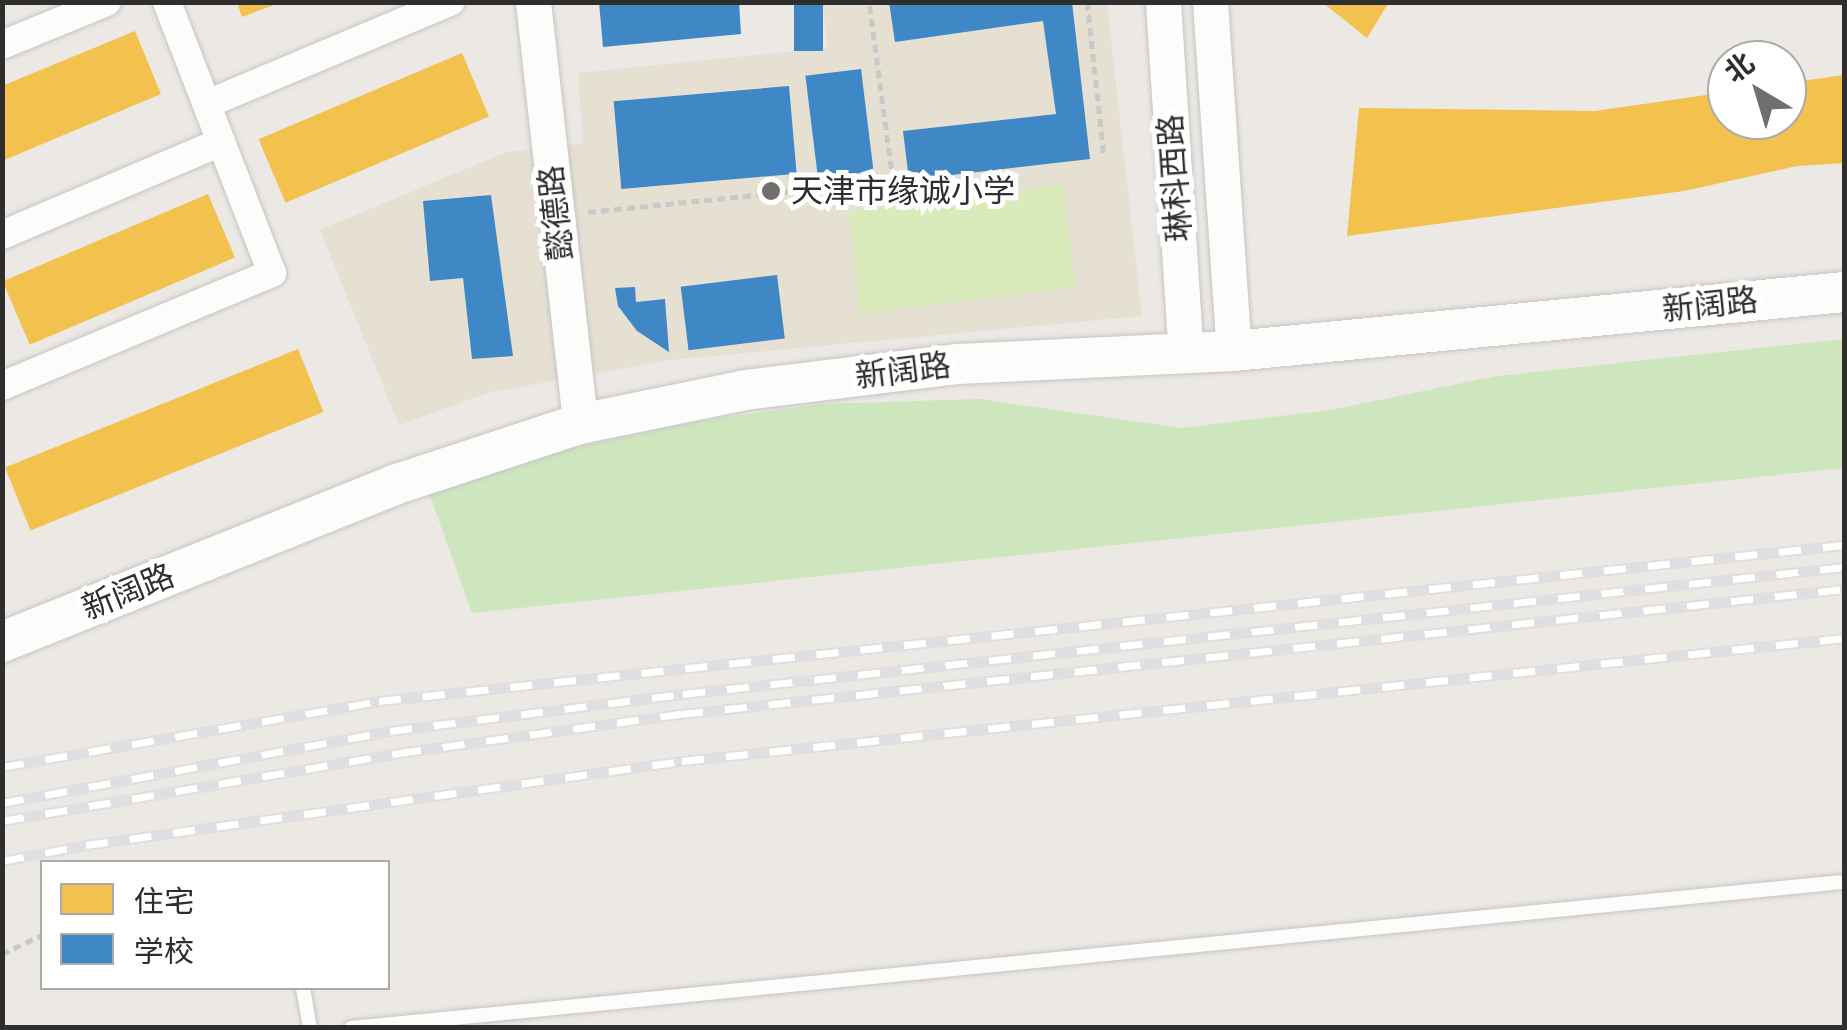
<!DOCTYPE html>
<meta charset="utf-8">
<style>
body{margin:0}
#map{position:relative;width:1847px;height:1030px;overflow:hidden;background:#ece8e4;font-family:"Work Sans","Noto Sans SC",sans-serif}
div>[style]{position:absolute}
.education>*{inset:0;background:#e6e0d3}
.green>*{inset:0;background:#cee6be}
.pitch>*{inset:0;background:#d9eabb;transform-origin:0 0}
.homes>*{inset:0;background:#f2c14e;transform-origin:0 0}
.schools>*{inset:0;background:#3f88c5;transform-origin:0 0}
.path>*{height:5px;margin-top:-2.5px;transform-origin:0;background:repeating-linear-gradient(90deg,#c9c9c8 0 8px,transparent 0 13px)}
.roads{filter:drop-shadow(0 0 2px #c5c4c5) drop-shadow(0 0 2px #c5c4c5)}
.service>*{height:14px;margin:-7px;padding:0 7px;transform-origin:7px;border-radius:7px;background:#fcfcfb}
.minor>*{height:28px;margin:-14px;padding:0 14px;transform-origin:14px;border-radius:14px;background:#fcfcfb}
.tertiary>*{height:35px;margin:-17.5px;padding:0 17.5px;transform-origin:17.5px;border-radius:17.5px;background:#fcfcfb}
.secondary>*{height:40px;margin:-20px;padding:0 20px;transform-origin:20px;border-radius:20px;background:#fcfcfb}
.rail>*{height:11px;margin-top:-5.5px;transform-origin:0;background:repeating-linear-gradient(90deg,#fff 0 22px,#dfdfe1 0 44px);box-sizing:border-box;border-block:2px solid #dfdfe1}
.dots>*{width:28px;height:28px;translate:-50% -50%;box-sizing:border-box;border:5px solid #fff;border-radius:50%}
span{translate:-50% -50%;white-space:nowrap;text-align:center;line-height:1.15;-webkit-text-stroke:10px #fff;paint-order:stroke}
.street-label{font-size:32px;color:#2e2e2e}
.poi-label{font-size:32px;color:#2e2e2e}
.left{translate:0 -50%;text-align:left}
.frame{position:absolute;inset:0;border:5px solid #2e2e2e;pointer-events:none}
.legend{position:absolute;left:40px;top:860px;width:350px;height:130px;box-sizing:border-box;background:#fff;border:2px solid #ababab;margin:0;padding:12px 18px;list-style:none;font-size:30px;color:#2e2e2e}
.legend li{display:flex;align-items:center;gap:20px;height:50px}
.legend b{width:50px;border:2px solid #ababab}
.north{position:absolute;left:1707px;top:40px;width:100px;height:100px;box-sizing:border-box;background:#fff;border:2px solid #ababab;border-radius:50%;rotate:322deg;font-size:28px;font-weight:700;line-height:40px;text-align:center;color:#2e2e2e}
.north::after{content:'';display:block;margin:auto;width:35px;height:45px;background:#706f6e;clip-path:polygon(50% 0,100% 100%,50% 72%,0 100%)}
</style>
<div id="map">
<div class="education">
<div style="clip-path:polygon(823px 3px,1107px 3px,1142px 316px,670px 360px,491px 392px,399px 425px,320px 230px,506px 152px,583px 143px,578px 73px,827px 48px)"></div>
</div>
<div class="green">
<div style="clip-path:polygon(1844px 339px,1844px 468px,472px 613px,429px 493px,541px 454px,700px 421px,819px 404px,980px 399px,1182px 428px,1330px 410px,1497px 376px)"></div>
</div>
<div class="pitch">
<div style="left:1063px;top:185px;width:103px;height:216px;rotate:83deg"></div>
</div>
<div class="homes">
<div style="clip-path:polygon(237px 2px,279px 2px,279px 3px,242px 17px)"></div>
<div style="clip-path:polygon(1322px 2px,1389px 2px,1367px 38px)"></div>
<div style="clip-path:polygon(135px 31px,161px 94px,2px 161px,2px 86px)"></div>
<div style="left:462px;top:53px;width:69px;height:221px;rotate:67deg"></div>
<div style="clip-path:polygon(1844px 75px,1844px 163px,1797px 166px,1684px 191px,1347px 236px,1359px 108px,1595px 111px,1727px 92px,1727px 120px,1787px 120px,1787px 83px)"></div>
<div style="left:208px;top:194px;width:69px;height:223px;rotate:67deg"></div>
<div style="left:298px;top:349px;width:68px;height:316px;rotate:68deg"></div>
</div>
<div class="schools">
<div style="clip-path:polygon(599px 2px,739px 2px,741px 34px,603px 47px)"></div>
<div style="left:794px;top:2px;width:29px;height:49px"></div>
<div style="clip-path:polygon(889px 2px,1072px 2px,1090px 159px,909px 180px,903px 131px,1056px 114px,1043px 21px,895px 42px)"></div>
<div style="left:861px;top:69px;width:103px;height:56px;rotate:83deg"></div>
<div style="left:789px;top:86px;width:88px;height:176px;rotate:85deg"></div>
<div style="clip-path:polygon(491px 195px,513px 356px,472px 359px,463px 278px,430px 281px,423px 201px)"></div>
<div style="left:777px;top:275px;width:64px;height:97px;rotate:83deg"></div>
<div style="clip-path:polygon(635px 287px,636px 302px,665px 299px,669px 352px,637px 331px,618px 306px,615px 288px)"></div>
</div>
<div class="path">
<div style="left:1087px;top:2px;width:154px;rotate:83.7deg"></div>
<div style="left:588px;top:212px;width:307px;rotate:-5.8deg"></div>
<div style="left:893px;top:181px;width:181px;rotate:-97.6deg"></div>
<div style="left:2px;top:954px;width:44px;rotate:-25.4deg"></div>
</div>
<div class="roads">
<div class="service">
<div style="left:303px;top:988px;width:41px;rotate:80.1deg"></div>
<div style="left:351px;top:1028px;width:1500px;rotate:-5.59deg"></div>
</div>
<div class="minor">
<div style="left:2px;top:45px;width:113px;rotate:-22.3deg"></div>
<div style="left:207px;top:104px;width:264px;rotate:-22.8deg"></div>
<div style="left:2px;top:235px;width:238px;rotate:-23deg"></div>
<div style="left:2px;top:386px;width:293px;rotate:-22.7deg"></div>
<div style="left:272px;top:273px;width:291px;rotate:-111.2deg"></div>
</div>
<div class="tertiary">
<div style="left:533px;top:2px;width:425px;rotate:83.6deg"></div>
<div style="left:1163px;top:2px;width:353px;rotate:86.3deg"></div>
<div style="left:1210px;top:2px;width:350px;rotate:86.1deg"></div>
</div>
<div class="secondary">
<div style="left:2px;top:642px;width:422px;rotate:-21.8deg"></div>
<div style="left:394px;top:485px;width:196px;rotate:-18.2deg"></div>
<div style="left:580px;top:424px;width:168px;rotate:-11.6deg"></div>
<div style="left:745px;top:390px;width:215px;rotate:-7deg"></div>
<div style="left:958px;top:364px;width:276px;rotate:-2.7deg"></div>
<div style="left:1234px;top:351px;width:613px;rotate:-5.52deg"></div>
</div>
</div>
<div class="rail">
<div style="left:2px;top:767px;width:383px;rotate:-9.9deg"></div>
<div style="left:379px;top:701px;width:1473px;rotate:-6.08deg"></div>
<div style="left:2px;top:803px;width:395px;rotate:-10.5deg"></div>
<div style="left:390px;top:731px;width:295px;rotate:-7.2deg"></div>
<div style="left:683px;top:694px;width:1168px;rotate:-6.24deg"></div>
<div style="left:2px;top:821px;width:403px;rotate:-9.7deg"></div>
<div style="left:399px;top:753px;width:285px;rotate:-7.9deg"></div>
<div style="left:681px;top:714px;width:1170px;rotate:-6.13deg"></div>
<div style="left:2px;top:861px;width:86px;rotate:-10.8deg"></div>
<div style="left:86px;top:845px;width:602px;rotate:-8.02deg"></div>
<div style="left:682px;top:761px;width:1168px;rotate:-6.04deg"></div>
</div>
<div class="dots">
<div style="left:771px;top:191px;background:#706f6e"></div>
</div>
<div class="street-label">
<span style="left:1175px;top:178px;rotate:-94deg">琳科西路</span>
<span style="left:556px;top:213px;rotate:-96deg">懿德路</span>
<span style="left:1710px;top:305px;rotate:-6deg">新阔路</span>
<span style="left:903px;top:371px;rotate:-7deg">新阔路</span>
<span style="left:128px;top:592px;rotate:-22deg">新阔路</span>
</div>
<div class="poi-label">
<span class="left" style="left:791px;top:191px">天津市缘诚小学</span>
</div>
<div class="frame"></div>
<ul class="legend">
<li><b style="height:28px;background:#f2c14e"></b>住宅</li>
<li><b style="height:28px;background:#3f88c5"></b>学校</li>
</ul>
<div class="north">北</div>
</div>
